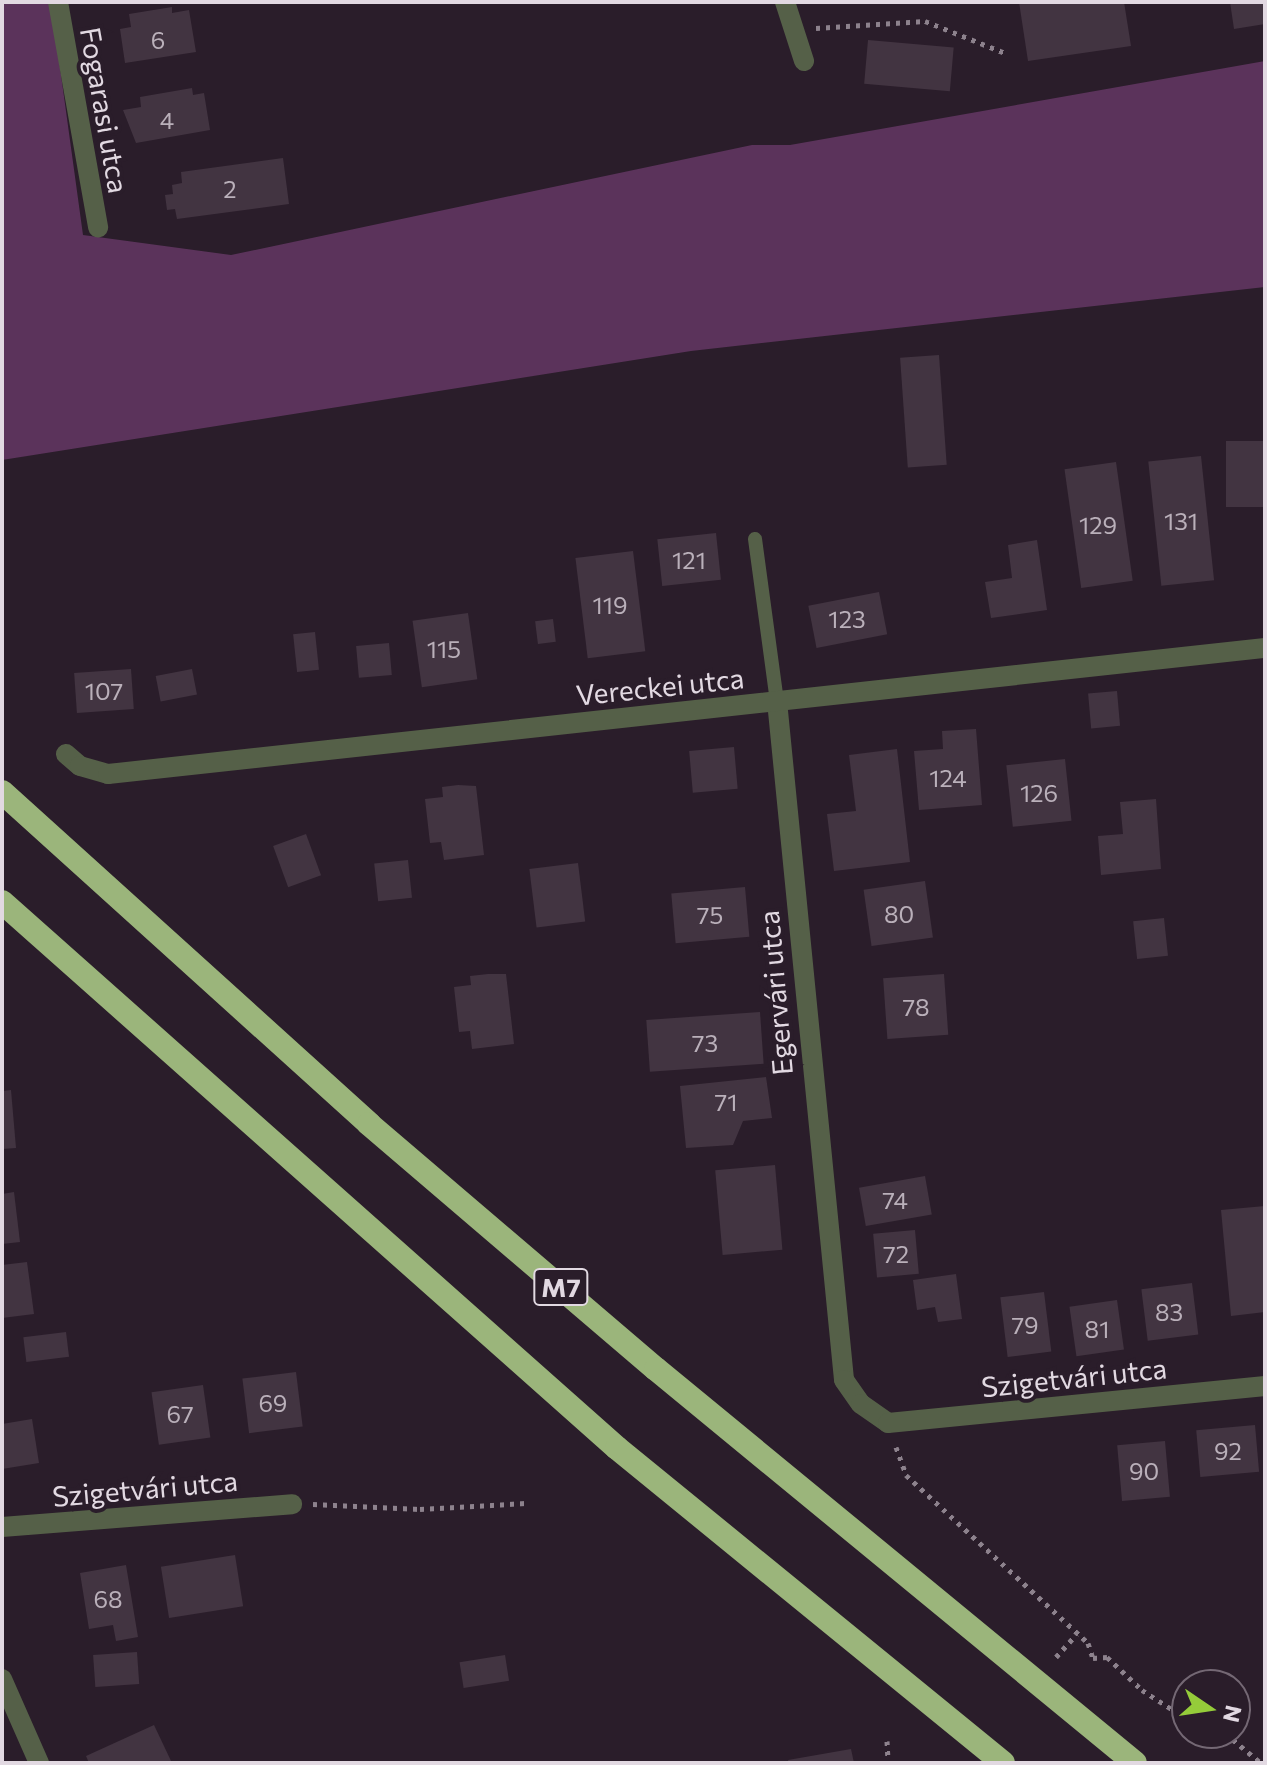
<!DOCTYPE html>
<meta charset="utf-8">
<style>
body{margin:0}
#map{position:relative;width:1267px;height:1765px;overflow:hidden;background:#2a1d2a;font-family:Commissioner,sans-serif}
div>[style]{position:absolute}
.green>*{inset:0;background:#5b335b}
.building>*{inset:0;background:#423441;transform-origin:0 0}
.path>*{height:5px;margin-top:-2.5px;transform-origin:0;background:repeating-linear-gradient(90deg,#8d828d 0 4px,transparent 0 10px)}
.service>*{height:14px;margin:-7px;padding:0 7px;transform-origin:7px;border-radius:7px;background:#556048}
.minor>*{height:20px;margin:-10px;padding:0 10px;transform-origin:10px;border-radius:10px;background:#556048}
.motorway>*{height:24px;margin:-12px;padding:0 12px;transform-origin:12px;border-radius:12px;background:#9bb57b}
span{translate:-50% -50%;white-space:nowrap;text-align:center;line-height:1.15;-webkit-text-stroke:8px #2a1d2a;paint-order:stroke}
.number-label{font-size:24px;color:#bab0ba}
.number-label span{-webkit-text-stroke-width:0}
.shield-label span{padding:2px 6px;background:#2a1d2a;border:2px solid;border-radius:6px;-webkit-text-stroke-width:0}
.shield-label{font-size:26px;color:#e2d9e2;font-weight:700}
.street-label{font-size:28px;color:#e2d9e2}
.frame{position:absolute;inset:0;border:4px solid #e2d9e2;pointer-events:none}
.north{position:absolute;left:1171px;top:1669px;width:80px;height:80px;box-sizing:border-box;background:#2a1d2a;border:2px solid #746874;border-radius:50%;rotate:103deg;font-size:22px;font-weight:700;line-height:32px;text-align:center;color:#e2d9e2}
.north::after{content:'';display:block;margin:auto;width:28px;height:36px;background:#95cc3a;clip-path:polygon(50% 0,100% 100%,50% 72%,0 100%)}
</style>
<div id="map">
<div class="green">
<div style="clip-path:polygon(2px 2px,51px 2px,83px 235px,231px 255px,752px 145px,790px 145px,1265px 61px,1265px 287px,691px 351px,2px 460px)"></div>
</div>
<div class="building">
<div style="clip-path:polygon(1019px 2px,1124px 2px,1131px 46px,1028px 61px)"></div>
<div style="clip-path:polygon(1230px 2px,1265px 2px,1265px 24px,1234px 29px)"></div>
<div style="clip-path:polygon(172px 7px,172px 13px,189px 10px,196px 52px,125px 63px,120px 29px,131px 27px,129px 14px)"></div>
<div style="left:868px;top:40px;width:86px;height:44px;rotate:5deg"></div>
<div style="clip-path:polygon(192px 88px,193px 95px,204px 93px,210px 130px,136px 143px,123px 110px,141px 107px,140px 97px)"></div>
<div style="clip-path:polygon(283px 158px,289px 204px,177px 219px,175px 209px,167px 210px,165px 195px,173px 194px,172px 185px,182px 183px,181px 172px)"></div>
<div style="left:939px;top:355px;width:110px;height:39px;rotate:86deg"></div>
<div style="left:1265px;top:441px;width:66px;height:39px;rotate:90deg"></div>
<div style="left:1201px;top:456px;width:125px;height:53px;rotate:84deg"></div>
<div style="left:1116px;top:462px;width:120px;height:52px;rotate:82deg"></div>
<div style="left:716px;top:533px;width:47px;height:59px;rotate:84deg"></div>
<div style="clip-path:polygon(1037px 540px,1047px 610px,991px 618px,985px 582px,1012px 578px,1008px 545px)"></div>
<div style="left:633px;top:551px;width:101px;height:58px;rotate:83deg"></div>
<div style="left:879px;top:592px;width:43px;height:72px;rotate:79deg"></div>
<div style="left:468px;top:613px;width:67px;height:56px;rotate:82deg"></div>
<div style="left:553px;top:619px;width:23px;height:18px;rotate:83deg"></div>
<div style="left:315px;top:632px;width:38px;height:22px;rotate:84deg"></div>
<div style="left:389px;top:643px;width:32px;height:33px;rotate:85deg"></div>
<div style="left:131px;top:669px;width:40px;height:57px;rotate:86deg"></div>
<div style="left:192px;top:669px;width:26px;height:37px;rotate:79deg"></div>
<div style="left:1117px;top:691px;width:35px;height:29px;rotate:85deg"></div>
<div style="clip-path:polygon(976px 729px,982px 805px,919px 810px,914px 751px,943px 749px,942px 731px)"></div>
<div style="left:734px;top:747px;width:42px;height:45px;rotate:85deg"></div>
<div style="clip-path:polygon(897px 749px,910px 862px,834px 871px,827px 814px,856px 811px,849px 755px)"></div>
<div style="left:1065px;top:759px;width:62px;height:59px;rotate:84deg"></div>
<div style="clip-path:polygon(458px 785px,476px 786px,484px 855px,444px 860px,441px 842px,430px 843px,425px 799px,443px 797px,442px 787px)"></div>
<div style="clip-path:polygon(1156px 799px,1161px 869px,1101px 875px,1098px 836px,1123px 834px,1120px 802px)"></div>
<div style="left:306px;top:834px;width:44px;height:35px;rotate:70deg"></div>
<div style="left:408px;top:860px;width:38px;height:34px;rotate:84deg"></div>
<div style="left:578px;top:863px;width:59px;height:49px;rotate:83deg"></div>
<div style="left:925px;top:881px;width:57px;height:62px;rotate:82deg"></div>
<div style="left:745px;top:887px;width:50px;height:74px;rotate:85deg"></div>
<div style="left:1164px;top:918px;width:38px;height:31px;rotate:84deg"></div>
<div style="clip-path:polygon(488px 974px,506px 974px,514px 1044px,472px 1049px,470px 1031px,459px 1032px,454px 987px,471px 985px,470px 976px)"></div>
<div style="left:944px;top:974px;width:61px;height:61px;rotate:86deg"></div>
<div style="left:760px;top:1012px;width:52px;height:114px;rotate:86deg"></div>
<div style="clip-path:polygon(766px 1077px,772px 1118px,743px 1121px,733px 1145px,686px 1148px,680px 1086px)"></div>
<div style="clip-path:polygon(11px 1090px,16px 1148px,2px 1149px,2px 1091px)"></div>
<div style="left:775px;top:1165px;width:85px;height:60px;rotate:85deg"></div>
<div style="left:925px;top:1176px;width:39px;height:67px;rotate:80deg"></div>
<div style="clip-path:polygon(14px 1192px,20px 1242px,2px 1244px,2px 1194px)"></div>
<div style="clip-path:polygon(1265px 1206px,1265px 1312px,1231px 1316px,1221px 1210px)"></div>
<div style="left:915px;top:1230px;width:44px;height:42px;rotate:85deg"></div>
<div style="clip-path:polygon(27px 1262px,34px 1314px,2px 1318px,2px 1265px)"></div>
<div style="clip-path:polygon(956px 1274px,962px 1319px,938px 1322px,935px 1307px,917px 1310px,913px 1280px)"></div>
<div style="left:1192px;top:1283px;width:52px;height:51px;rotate:83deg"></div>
<div style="left:1044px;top:1292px;width:60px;height:44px;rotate:83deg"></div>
<div style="left:1117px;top:1300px;width:50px;height:48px;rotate:82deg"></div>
<div style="left:66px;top:1332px;width:25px;height:43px;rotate:83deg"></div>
<div style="left:296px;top:1372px;width:55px;height:54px;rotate:83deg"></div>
<div style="left:203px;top:1385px;width:53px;height:52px;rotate:82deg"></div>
<div style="clip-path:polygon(32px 1419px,39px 1463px,2px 1469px,2px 1424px)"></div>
<div style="left:1255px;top:1425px;width:47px;height:59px;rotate:85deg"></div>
<div style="left:1165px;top:1441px;width:56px;height:48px;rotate:85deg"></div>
<div style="left:235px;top:1555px;width:52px;height:75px;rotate:81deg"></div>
<div style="clip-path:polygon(126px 1565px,138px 1637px,116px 1641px,113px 1625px,89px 1629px,80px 1573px)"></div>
<div style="left:137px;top:1652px;width:32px;height:44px;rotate:86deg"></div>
<div style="left:505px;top:1655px;width:26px;height:46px;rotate:81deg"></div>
<div style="clip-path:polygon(154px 1725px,172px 1763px,89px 1763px,86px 1756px)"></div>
<div style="clip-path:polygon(851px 1749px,854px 1763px,789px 1763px,788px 1760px)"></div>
</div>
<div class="path">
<div style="left:816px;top:28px;width:109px;rotate:-3.7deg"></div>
<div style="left:925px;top:21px;width:86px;rotate:21.8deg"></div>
<div style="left:896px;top:1447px;width:30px;rotate:70deg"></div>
<div style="left:906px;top:1475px;width:248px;rotate:42.7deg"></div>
<div style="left:1088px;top:1643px;width:16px;rotate:72deg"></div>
<div style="left:1093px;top:1658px;width:14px;rotate:-4deg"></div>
<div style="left:1107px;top:1657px;width:48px;rotate:43.3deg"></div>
<div style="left:1142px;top:1690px;width:54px;rotate:32.8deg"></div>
<div style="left:313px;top:1504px;width:107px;rotate:2.7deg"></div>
<div style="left:420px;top:1509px;width:106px;rotate:-3.2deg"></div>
<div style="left:1056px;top:1657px;width:31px;rotate:-48deg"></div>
<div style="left:1225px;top:1733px;width:47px;rotate:39.8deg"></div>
<div style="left:887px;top:1741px;width:22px;rotate:87deg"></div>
</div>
<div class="service">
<div style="left:755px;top:539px;width:163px;rotate:82.3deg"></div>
</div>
<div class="minor">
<div style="left:58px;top:2px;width:229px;rotate:79.9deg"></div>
<div style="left:785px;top:2px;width:62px;rotate:72.1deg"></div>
<div style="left:777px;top:701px;width:682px;rotate:84.36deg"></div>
<div style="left:844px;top:1380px;width:29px;rotate:55deg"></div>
<div style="left:861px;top:1404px;width:33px;rotate:35deg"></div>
<div style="left:888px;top:1423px;width:379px;rotate:-5.6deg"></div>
<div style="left:66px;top:754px;width:18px;rotate:41deg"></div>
<div style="left:80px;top:766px;width:29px;rotate:16deg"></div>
<div style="left:108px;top:774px;width:1164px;rotate:-6.22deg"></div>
<div style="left:2px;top:1527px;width:291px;rotate:-4.5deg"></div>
<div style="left:2px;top:1679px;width:92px;rotate:66.2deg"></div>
</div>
<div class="motorway">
<div style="left:2px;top:792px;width:495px;rotate:42.1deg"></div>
<div style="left:369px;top:1124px;width:377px;rotate:40.5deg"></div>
<div style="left:656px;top:1369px;width:620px;rotate:39.44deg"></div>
<div style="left:2px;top:902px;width:822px;rotate:41.6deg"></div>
<div style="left:617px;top:1448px;width:498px;rotate:39.2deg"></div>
</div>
<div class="number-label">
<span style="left:158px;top:40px">6</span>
<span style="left:167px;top:120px">4</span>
<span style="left:230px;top:189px">2</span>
<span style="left:1181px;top:521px">131</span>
<span style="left:1098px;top:525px">129</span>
<span style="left:689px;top:560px">121</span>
<span style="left:610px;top:605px">119</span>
<span style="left:847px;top:619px">123</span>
<span style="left:444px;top:649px">115</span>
<span style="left:104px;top:691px">107</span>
<span style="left:948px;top:778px">124</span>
<span style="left:1039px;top:793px">126</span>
<span style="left:899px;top:914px">80</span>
<span style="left:710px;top:915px">75</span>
<span style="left:916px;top:1007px">78</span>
<span style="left:705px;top:1043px">73</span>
<span style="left:726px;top:1102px">71</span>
<span style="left:895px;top:1200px">74</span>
<span style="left:896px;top:1254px">72</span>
<span style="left:1169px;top:1312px">83</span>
<span style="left:1025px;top:1325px">79</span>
<span style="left:1097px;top:1329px">81</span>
<span style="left:273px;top:1403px">69</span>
<span style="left:180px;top:1414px">67</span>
<span style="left:1228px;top:1451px">92</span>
<span style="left:1144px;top:1471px">90</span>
<span style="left:108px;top:1599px">68</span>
</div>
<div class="shield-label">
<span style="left:561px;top:1287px">M7</span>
</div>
<div class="street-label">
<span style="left:105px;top:110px;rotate:80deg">Fogarasi utca</span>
<span style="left:660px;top:686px;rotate:-6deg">Vereckei utca</span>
<span style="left:775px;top:993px;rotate:-95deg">Egervári utca</span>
<span style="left:1074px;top:1377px;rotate:-6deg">Szigetvári utca</span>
<span style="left:145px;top:1488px;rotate:-5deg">Szigetvári utca</span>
</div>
<div class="frame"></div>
<div class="north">N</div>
</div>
